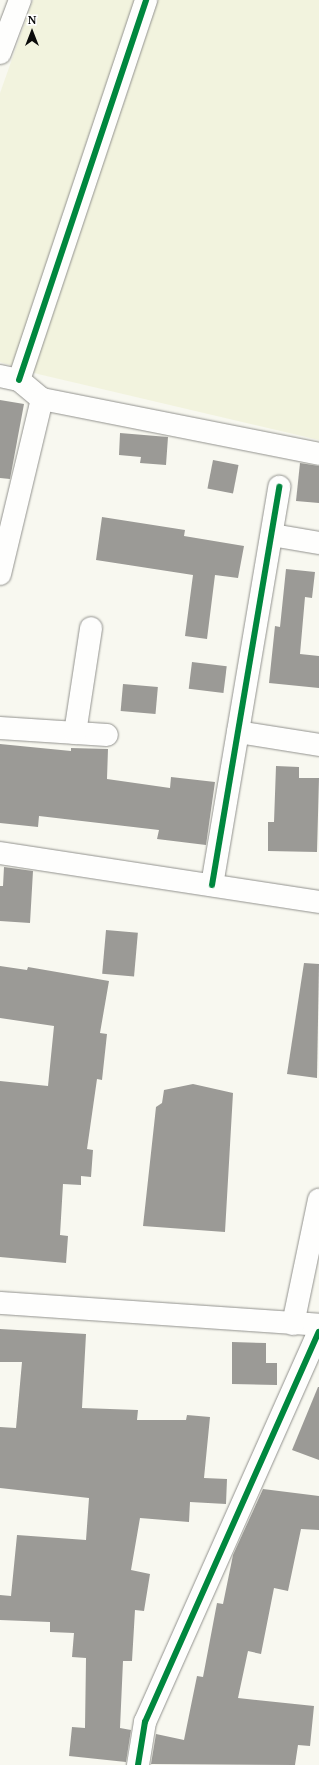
<!DOCTYPE html>
<style>
body{margin:0}
#map{position:relative;width:319px;height:1765px;overflow:hidden;background:#f8f8f0;font-family:"Noto Serif",serif}
div>[style]{position:absolute}
.farmland>*{inset:0;background:#f2f3de}
.building>*{inset:0;background:#9b9a96;transform-origin:0 0}
.roads{filter:drop-shadow(0 0 1px #92928e) drop-shadow(0 0 1px #92928e)}
.street>*{height:22px;margin:-11px;padding:0 11px;transform-origin:11px;border-radius:11px;background:#fefefd}
.cycleway>*{height:6px;margin:-3px;padding:0 3px;transform-origin:3px;border-radius:3px;background:#00873e}
span{translate:-50% -50%;white-space:nowrap;text-align:center;line-height:1.15;-webkit-text-stroke:4px #fff;paint-order:stroke}
.north{position:absolute;left:12px;top:12px;width:40px;height:40px;-webkit-text-stroke:3px #fff;paint-order:stroke;rotate:0deg;font-size:11px;font-weight:700;line-height:16px;text-align:center;color:#0b0b0b}
.north::after{content:'';display:block;margin:auto;width:14px;height:18px;background:#0b0b0b;clip-path:polygon(50% 0,100% 100%,50% 72%,0 100%)}
</style>
<div id="map">
<div class="farmland">
<div style="clip-path:polygon(33px 0,319px 0,319px 440px,38px 374px,0 362px,0 93px)"></div>
</div>
<div class="building">
<div style="clip-path:polygon(0 400px,24px 404px,10px 479px,0 478px)"></div>
<div style="clip-path:polygon(120px 433px,168px 437px,166px 465px,140px 463px,141px 457px,119px 455px)"></div>
<div style="left:213px;top:460px;width:26px;height:29px;rotate:11deg"></div>
<div style="clip-path:polygon(300px 463px,319px 466px,319px 503px,296px 501px)"></div>
<div style="clip-path:polygon(102px 517px,185px 530px,184px 536px,244px 546px,238px 578px,215px 575px,207px 639px,185px 636px,193px 575px,96px 560px)"></div>
<div style="clip-path:polygon(286px 569px,315px 572px,312px 598px,305px 597px,300px 654px,319px 656px,319px 688px,269px 683px,275px 626px,280px 627px)"></div>
<div style="left:192px;top:662px;width:35px;height:27px;rotate:7deg"></div>
<div style="left:123px;top:684px;width:35px;height:27px;rotate:5deg"></div>
<div style="clip-path:polygon(0 744px,71px 751px,71px 748px,108px 749px,107px 779px,170px 788px,171px 777px,215px 782px,206px 845px,157px 839px,159px 830px,39px 816px,38px 827px,0 823px)"></div>
<div style="clip-path:polygon(276px 766px,299px 767px,299px 778px,319px 778px,317px 852px,268px 851px,268px 822px,274px 822px)"></div>
<div style="clip-path:polygon(4px 867px,33px 871px,30px 923px,0 921px,0 886px,3px 886px)"></div>
<div style="left:106px;top:930px;width:32px;height:44px;rotate:5deg"></div>
<div style="clip-path:polygon(304px 963px,319px 964px,317px 1078px,287px 1074px)"></div>
<div style="clip-path:polygon(0 966px,27px 970px,28px 967px,109px 981px,100px 1033px,107px 1034px,102px 1080px,97px 1079px,87px 1149px,93px 1150px,91px 1177px,81px 1176px,81px 1185px,63px 1184px,60px 1235px,68px 1236px,66px 1263px,0 1257px,0 1081px,48px 1086px,54px 1026px,0 1018px)"></div>
<div style="clip-path:polygon(193px 1084px,233px 1093px,225px 1232px,143px 1226px,156px 1107px,162px 1103px,164px 1090px)"></div>
<div style="clip-path:polygon(0 1329px,86px 1334px,82px 1408px,138px 1410px,137px 1420px,186px 1420px,187px 1415px,210px 1417px,204px 1478px,227px 1479px,226px 1504px,190px 1502px,189px 1522px,140px 1518px,131px 1570px,150px 1574px,144px 1611px,135px 1610px,132px 1661px,123px 1661px,120px 1728px,131px 1730px,126px 1762px,69px 1756px,72px 1727px,85px 1728px,86px 1658px,72px 1657px,74px 1633px,50px 1632px,50px 1622px,0 1620px,0 1595px,11px 1596px,17px 1535px,86px 1540px,89px 1498px,0 1488px,0 1427px,16px 1428px,22px 1362px,0 1362px)"></div>
<div style="clip-path:polygon(232px 1342px,266px 1343px,266px 1363px,277px 1363px,277px 1385px,232px 1384px)"></div>
<div style="clip-path:polygon(318px 1387px,319px 1387px,319px 1460px,292px 1450px)"></div>
<div style="clip-path:polygon(263px 1489px,319px 1496px,319px 1530px,301px 1529px,288px 1591px,274px 1588px,261px 1654px,248px 1651px,238px 1698px,314px 1706px,310px 1746px,298px 1745px,295px 1765px,151px 1764px,156px 1734px,184px 1740px,197px 1676px,203px 1677px,217px 1603px,223px 1604px,233px 1555px)"></div>
</div>
<div class="roads">
<div class="street">
<div style="left:0;top:53px;width:57px;rotate:-69.3deg"></div>
<div style="left:0;top:376px;width:19px;rotate:12deg"></div>
<div style="left:19px;top:380px;width:30px;rotate:40deg"></div>
<div style="left:42px;top:399px;width:282px;rotate:11.2deg"></div>
<div style="left:19px;top:380px;width:401px;rotate:-71.5deg"></div>
<div style="left:272px;top:535px;width:48px;rotate:9.7deg"></div>
<div style="left:0;top:574px;width:180px;rotate:-76.5deg"></div>
<div style="left:0;top:728px;width:107px;rotate:3.7deg"></div>
<div style="left:238px;top:732px;width:82px;rotate:9.1deg"></div>
<div style="left:75px;top:733px;width:106px;rotate:-81.3deg"></div>
<div style="left:0;top:853px;width:323px;rotate:8.7deg"></div>
<div style="left:212px;top:885px;width:404px;rotate:-80.4deg"></div>
<div style="left:0;top:1303px;width:320px;rotate:3.9deg"></div>
<div style="left:293px;top:1324px;width:127px;rotate:-78.2deg"></div>
<div style="left:138px;top:1765px;width:44px;rotate:-80.8deg"></div>
<div style="left:145px;top:1722px;width:427px;rotate:-66deg"></div>
</div>
</div>
<div class="cycleway">
<div style="left:19px;top:380px;width:401px;rotate:-71.5deg"></div>
<div style="left:212px;top:885px;width:404px;rotate:-80.4deg"></div>
<div style="left:138px;top:1765px;width:44px;rotate:-80.8deg"></div>
<div style="left:145px;top:1722px;width:427px;rotate:-66deg"></div>
</div>
<div class="north">N</div>
</div>
